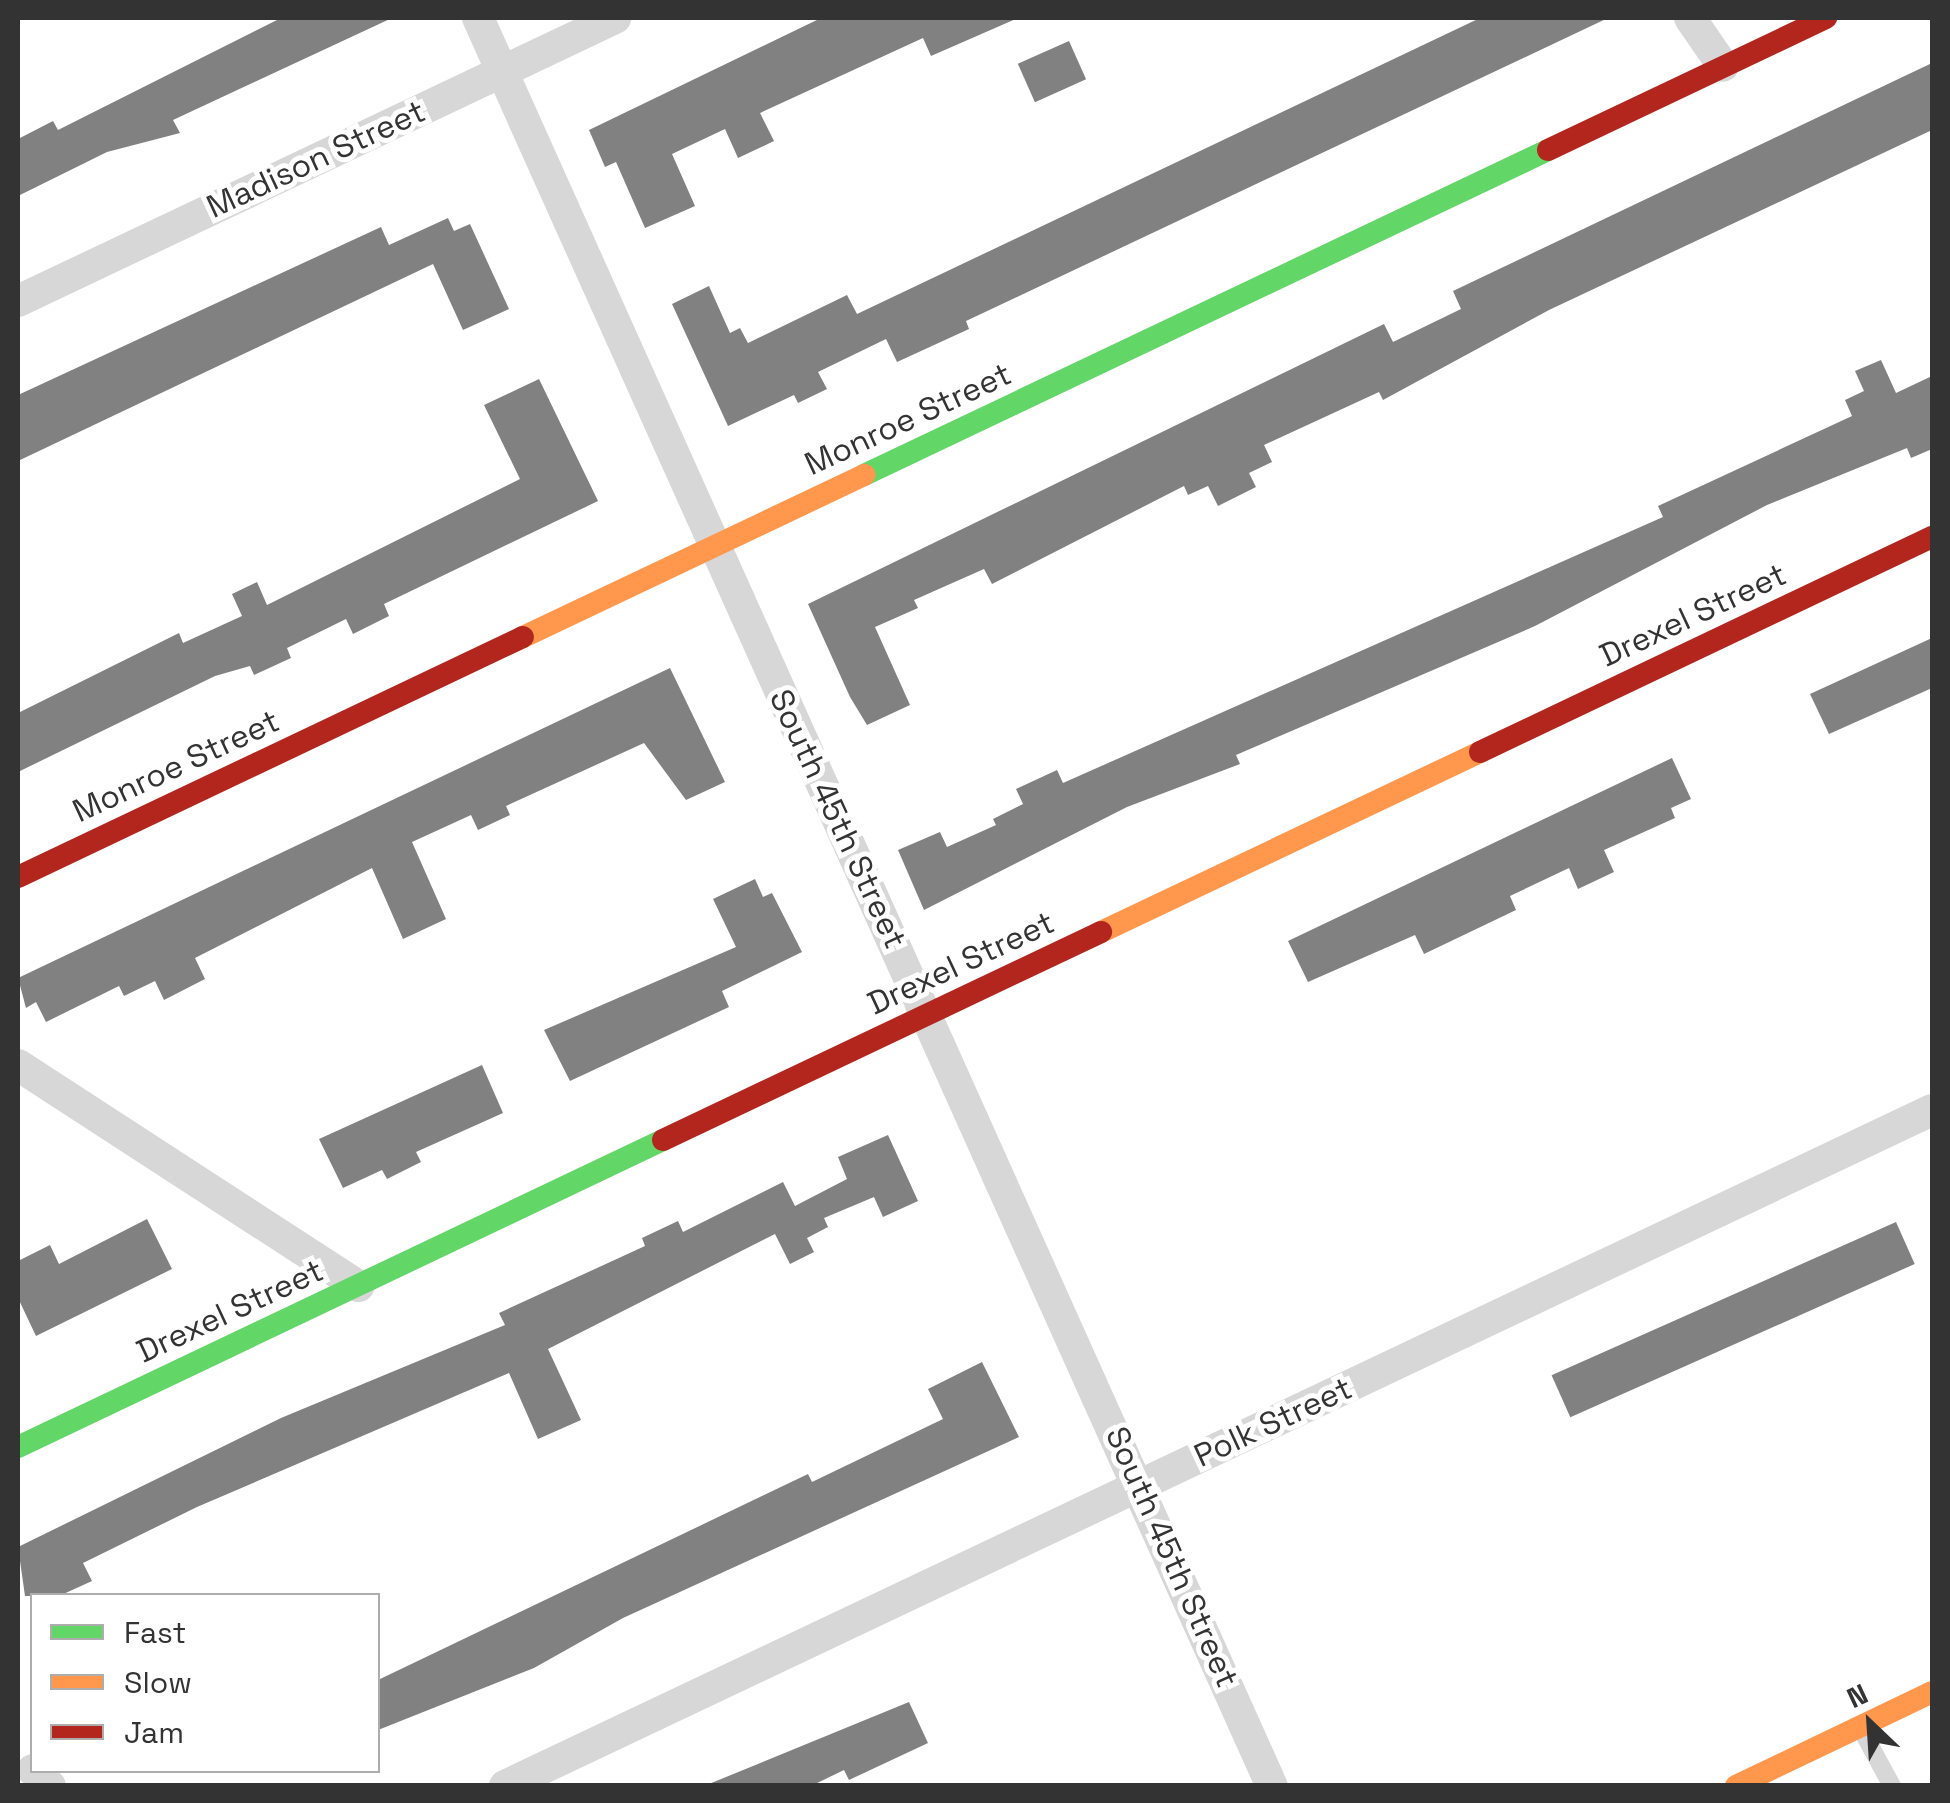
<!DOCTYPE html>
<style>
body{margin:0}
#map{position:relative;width:1950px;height:1803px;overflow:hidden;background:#fff;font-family:"Space Grotesk",sans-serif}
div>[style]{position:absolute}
.building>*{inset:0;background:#818181;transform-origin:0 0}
.lane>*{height:18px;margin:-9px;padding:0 9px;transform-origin:9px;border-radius:9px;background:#d7d7d7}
.street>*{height:32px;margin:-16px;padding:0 16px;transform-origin:16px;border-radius:16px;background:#d7d7d7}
.fast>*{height:22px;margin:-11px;padding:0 11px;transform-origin:11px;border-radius:11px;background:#63d668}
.slow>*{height:22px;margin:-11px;padding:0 11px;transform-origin:11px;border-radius:11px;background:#ff974d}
.jam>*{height:22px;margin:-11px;padding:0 11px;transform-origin:11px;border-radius:11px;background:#b3261e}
span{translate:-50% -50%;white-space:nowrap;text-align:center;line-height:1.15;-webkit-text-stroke:10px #fff;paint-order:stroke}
.street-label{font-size:32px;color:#333}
.frame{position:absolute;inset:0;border:20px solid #333;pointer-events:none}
.legend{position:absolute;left:30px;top:1593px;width:350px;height:180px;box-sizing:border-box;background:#fff;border:2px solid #adadad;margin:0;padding:12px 18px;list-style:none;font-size:30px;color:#333}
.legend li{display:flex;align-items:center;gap:20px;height:50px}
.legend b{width:50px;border:2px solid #adadad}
.north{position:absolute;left:1820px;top:1673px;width:100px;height:100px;-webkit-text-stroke:8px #fff;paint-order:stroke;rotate:335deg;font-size:28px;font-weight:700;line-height:40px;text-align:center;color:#333}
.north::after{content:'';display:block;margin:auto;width:35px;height:45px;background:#333;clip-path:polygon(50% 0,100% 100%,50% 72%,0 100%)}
</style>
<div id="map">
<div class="building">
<div style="clip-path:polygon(281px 18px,392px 18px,173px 120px,180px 133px,107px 152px,18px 196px,18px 139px,53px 121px,58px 130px)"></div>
<div style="clip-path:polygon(821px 18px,1018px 18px,931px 56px,923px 38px,760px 113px,774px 141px,738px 158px,725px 129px,672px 154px,695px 206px,645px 228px,616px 162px,605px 167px,589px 130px)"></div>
<div style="clip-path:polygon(1480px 18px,1608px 18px,966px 321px,969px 329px,897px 362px,886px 339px,818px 372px,827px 389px,798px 403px,794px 395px,728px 426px,672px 304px,709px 286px,730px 333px,740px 328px,748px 343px,847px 295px,857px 314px)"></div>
<div style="left:1069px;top:41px;width:42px;height:56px;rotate:66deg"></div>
<div style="clip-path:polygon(1932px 63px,1932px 130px,1549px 310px,1383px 400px,1379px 392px,1264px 445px,1272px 462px,1249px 473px,1256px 487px,1218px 506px,1208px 486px,1188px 495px,1184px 486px,992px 584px,984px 569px,914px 600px,918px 608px,875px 627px,910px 705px,867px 725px,850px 697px,808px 604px,1384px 324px,1393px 342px,1461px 309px,1453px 291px)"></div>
<div style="clip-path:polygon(448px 218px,454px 231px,470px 224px,509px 309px,463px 330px,433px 264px,18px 461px,18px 395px,381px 227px,389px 245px)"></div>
<div style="clip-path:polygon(1881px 360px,1896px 393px,1932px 376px,1932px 449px,1911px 458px,1907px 448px,1767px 505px,1535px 626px,1236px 755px,1240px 764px,1127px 807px,924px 910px,898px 850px,940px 832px,947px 847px,996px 825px,993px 819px,1023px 804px,1016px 789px,1057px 770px,1063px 783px,1663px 517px,1658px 506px,1852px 416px,1845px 400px,1864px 391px,1855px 371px)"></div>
<div style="clip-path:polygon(539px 379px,598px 501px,384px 604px,389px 616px,353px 634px,346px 619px,287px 648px,291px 658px,254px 675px,250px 666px,215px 676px,18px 772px,18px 713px,179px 633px,183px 643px,242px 616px,232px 594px,257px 582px,267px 605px,520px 479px,484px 405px)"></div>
<div style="clip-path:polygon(1932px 638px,1932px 688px,1829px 734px,1810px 694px)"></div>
<div style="clip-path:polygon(670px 668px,725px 782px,686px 800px,644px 743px,506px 806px,510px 815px,478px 830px,471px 815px,412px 842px,446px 919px,403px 939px,372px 868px,195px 958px,205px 979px,164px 1000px,155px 981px,124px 996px,119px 986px,46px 1022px,36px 1002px,26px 1008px,18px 978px)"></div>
<div style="clip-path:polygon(1672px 758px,1691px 799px,1671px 808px,1675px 818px,1604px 850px,1614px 872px,1578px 889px,1569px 868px,1510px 896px,1516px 910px,1424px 954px,1415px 935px,1308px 982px,1288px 941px)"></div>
<div style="clip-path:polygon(755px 879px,763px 897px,772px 893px,802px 952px,722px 991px,729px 1007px,570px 1081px,544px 1030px,736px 947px,713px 899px)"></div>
<div style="clip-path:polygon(482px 1065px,503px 1113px,416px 1152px,421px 1162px,387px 1179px,382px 1170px,343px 1188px,319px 1139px)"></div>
<div style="clip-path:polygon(888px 1135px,918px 1201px,883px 1217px,874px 1197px,824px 1218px,828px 1227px,807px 1238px,814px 1252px,790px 1264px,775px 1234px,548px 1349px,581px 1420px,538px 1439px,509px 1373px,197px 1507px,83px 1563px,92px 1581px,59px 1596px,25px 1596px,18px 1547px,281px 1418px,505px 1325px,499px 1313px,645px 1246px,642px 1238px,678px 1221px,683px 1232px,783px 1182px,795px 1206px,847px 1179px,838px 1157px)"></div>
<div style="clip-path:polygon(147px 1219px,172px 1269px,36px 1336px,18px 1298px,18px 1261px,50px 1245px,59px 1264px)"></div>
<div style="left:1896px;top:1222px;width:46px;height:377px;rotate:66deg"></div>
<div style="clip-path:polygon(982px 1362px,1019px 1437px,623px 1618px,534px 1668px,378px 1730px,378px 1680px,808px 1474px,812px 1482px,943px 1419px,928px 1389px)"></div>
<div style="clip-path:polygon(909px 1702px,928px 1743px,849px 1780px,844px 1770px,811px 1786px,704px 1786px)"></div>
</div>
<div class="lane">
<div style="left:1860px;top:1727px;width:67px;rotate:61.5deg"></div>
</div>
<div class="street">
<div style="left:478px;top:18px;width:1938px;rotate:65.82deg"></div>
<div style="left:1690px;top:18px;width:58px;rotate:55.5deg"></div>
<div style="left:18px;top:301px;width:661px;rotate:-25.36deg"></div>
<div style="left:18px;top:1065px;width:406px;rotate:33deg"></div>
<div style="left:33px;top:1770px;width:23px;rotate:43deg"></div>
<div style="left:505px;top:1786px;width:1579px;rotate:-25.35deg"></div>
</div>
<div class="fast">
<div style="left:864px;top:475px;width:757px;rotate:-25.41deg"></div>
<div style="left:18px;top:1447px;width:714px;rotate:-25.45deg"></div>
</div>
<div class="slow">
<div style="left:523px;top:637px;width:378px;rotate:-25.4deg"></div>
<div style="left:1101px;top:932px;width:420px;rotate:-25.4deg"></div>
<div style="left:1736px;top:1786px;width:217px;rotate:-25.6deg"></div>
</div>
<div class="jam">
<div style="left:1548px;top:150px;width:308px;rotate:-25.4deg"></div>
<div style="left:1480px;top:752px;width:501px;rotate:-25.44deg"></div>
<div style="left:18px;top:877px;width:559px;rotate:-25.42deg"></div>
<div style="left:663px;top:1140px;width:485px;rotate:-25.4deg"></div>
</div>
<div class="street-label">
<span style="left:316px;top:159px;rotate:-25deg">Madison Street</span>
<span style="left:908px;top:419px;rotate:-25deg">Monroe Street</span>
<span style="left:1693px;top:615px;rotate:-25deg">Drexel Street</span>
<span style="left:176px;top:766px;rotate:-25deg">Monroe Street</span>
<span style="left:838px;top:819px;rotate:65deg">South 45th Street</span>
<span style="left:961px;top:963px;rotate:-25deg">Drexel Street</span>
<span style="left:230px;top:1311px;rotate:-25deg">Drexel Street</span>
<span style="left:1273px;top:1422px;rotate:-25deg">Polk Street</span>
<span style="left:1172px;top:1557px;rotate:66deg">South 45th Street</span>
</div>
<div class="frame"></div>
<ul class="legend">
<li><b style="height:12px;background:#63d668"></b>Fast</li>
<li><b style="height:12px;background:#ff974d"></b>Slow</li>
<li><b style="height:12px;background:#b3261e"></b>Jam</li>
</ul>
<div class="north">N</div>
</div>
